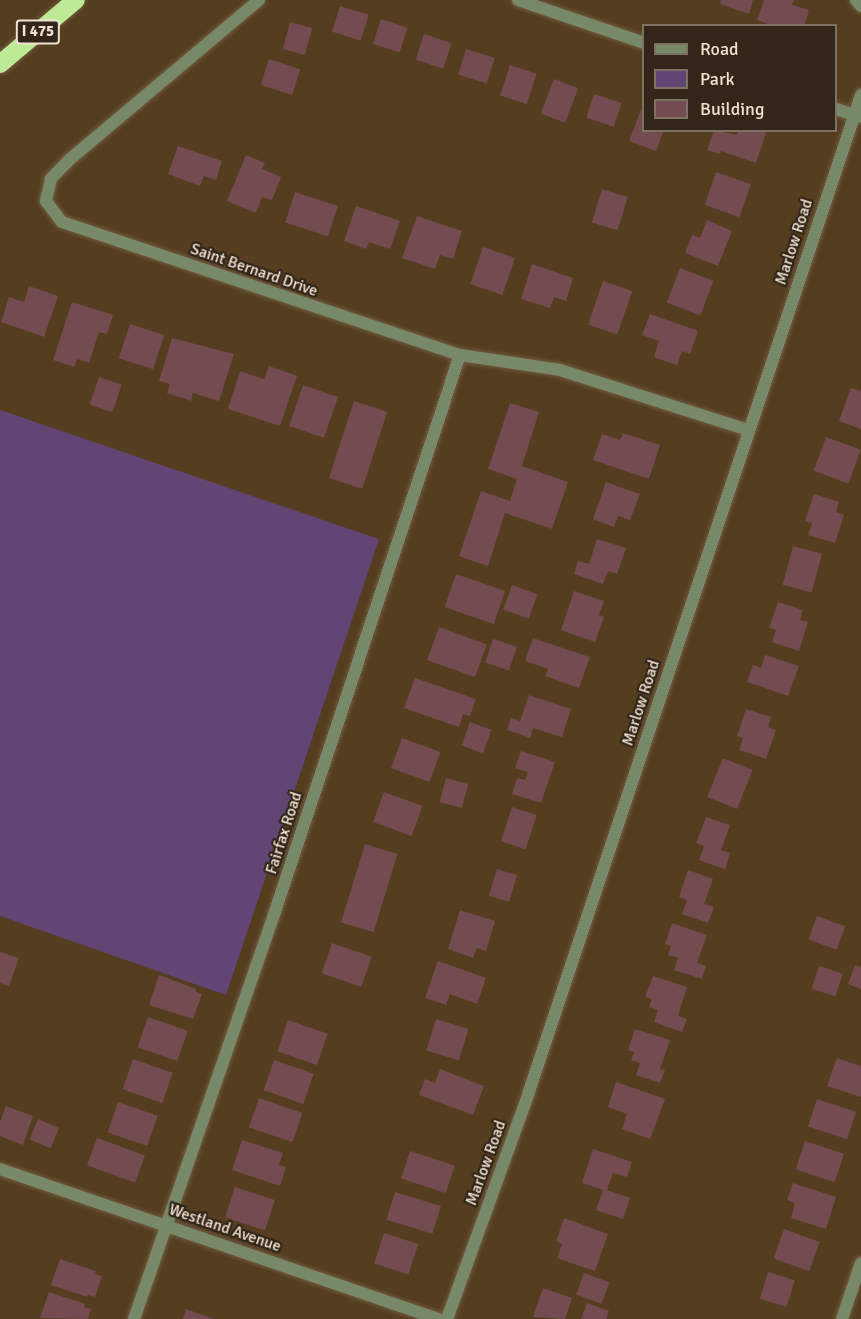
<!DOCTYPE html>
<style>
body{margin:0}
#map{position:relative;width:861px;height:1319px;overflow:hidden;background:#553d1f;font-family:Signika,sans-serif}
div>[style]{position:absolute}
.green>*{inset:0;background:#634575}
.building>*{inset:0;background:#744b50;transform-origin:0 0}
.roads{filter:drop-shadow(0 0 2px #715b3f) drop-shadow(0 0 2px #715b3f)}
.minor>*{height:12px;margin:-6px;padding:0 6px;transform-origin:6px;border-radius:6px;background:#778969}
.motorway>*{height:18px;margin:-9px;padding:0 9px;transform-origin:9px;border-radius:9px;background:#beea98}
span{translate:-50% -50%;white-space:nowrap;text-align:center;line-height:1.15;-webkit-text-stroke:4.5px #312619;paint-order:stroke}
.shield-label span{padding:2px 4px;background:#312619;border:2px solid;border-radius:4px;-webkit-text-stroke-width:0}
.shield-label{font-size:15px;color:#f0e1d0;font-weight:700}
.street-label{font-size:16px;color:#f0e1d0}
.legend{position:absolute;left:642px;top:24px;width:195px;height:108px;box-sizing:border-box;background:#312619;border:2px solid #7d7162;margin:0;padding:8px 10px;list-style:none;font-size:18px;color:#f0e1d0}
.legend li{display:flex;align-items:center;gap:12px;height:30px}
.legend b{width:30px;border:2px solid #7d7162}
</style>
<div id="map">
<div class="green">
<div style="clip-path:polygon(0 410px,379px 539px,226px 995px,0 916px)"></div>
</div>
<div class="building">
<div style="clip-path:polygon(721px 0,753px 0,749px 14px,720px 4px)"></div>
<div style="clip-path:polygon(764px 0,794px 0,792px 5px,809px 10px,804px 26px,774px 26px,757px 20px)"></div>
<div style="left:340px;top:6px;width:30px;height:27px;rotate:17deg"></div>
<div style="left:381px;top:19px;width:28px;height:26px;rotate:18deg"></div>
<div style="left:290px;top:22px;width:23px;height:28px;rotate:15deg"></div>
<div style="left:424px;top:34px;width:29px;height:27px;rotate:18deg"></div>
<div style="left:466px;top:49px;width:30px;height:27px;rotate:17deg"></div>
<div style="left:269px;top:59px;width:33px;height:27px;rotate:18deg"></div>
<div style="left:510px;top:65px;width:28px;height:32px;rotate:18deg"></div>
<div style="left:554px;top:79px;width:26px;height:37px;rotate:21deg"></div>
<div style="left:594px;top:94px;width:29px;height:25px;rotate:18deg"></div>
<div style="clip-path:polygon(641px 110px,644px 110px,644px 130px,664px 130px,656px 151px,629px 141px)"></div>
<div style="clip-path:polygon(714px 130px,737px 135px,738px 130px,767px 130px,756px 163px,721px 151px,720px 154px,707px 150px)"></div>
<div style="clip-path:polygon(178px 146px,222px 161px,216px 180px,204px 176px,200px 186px,168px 174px)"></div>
<div style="clip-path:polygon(246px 155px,265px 163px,262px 169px,281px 177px,272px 200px,262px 197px,256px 213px,227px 201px)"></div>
<div style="left:716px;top:172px;width:37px;height:35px;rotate:19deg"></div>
<div style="left:602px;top:189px;width:27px;height:35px;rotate:17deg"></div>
<div style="left:295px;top:192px;width:45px;height:32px;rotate:18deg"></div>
<div style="clip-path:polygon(356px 206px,400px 221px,390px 249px,369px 242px,366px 249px,344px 241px)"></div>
<div style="clip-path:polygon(417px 216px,462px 231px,453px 259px,440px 255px,435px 269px,402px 258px)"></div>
<div style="clip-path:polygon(707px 220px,732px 231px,718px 266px,685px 253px,692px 235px,700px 238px)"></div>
<div style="left:483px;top:247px;width:34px;height:39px;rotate:19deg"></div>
<div style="clip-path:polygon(532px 264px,573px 278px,566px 301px,554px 297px,550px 308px,521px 299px)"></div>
<div style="left:680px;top:268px;width:36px;height:37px;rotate:21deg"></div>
<div style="left:603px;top:281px;width:31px;height:46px;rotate:19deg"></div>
<div style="clip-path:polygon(29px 286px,58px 296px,44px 337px,1px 322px,9px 297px,24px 302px)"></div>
<div style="clip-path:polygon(72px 302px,113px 315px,107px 334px,99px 332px,89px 363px,77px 359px,74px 367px,53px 360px)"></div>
<div style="clip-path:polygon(650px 314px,698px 331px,690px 354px,682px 351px,677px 365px,654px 357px,659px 341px,642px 335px)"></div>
<div style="left:130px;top:324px;width:36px;height:36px;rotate:18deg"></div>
<div style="clip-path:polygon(172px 338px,234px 354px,219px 401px,193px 393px,191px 401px,167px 393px,170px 384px,159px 381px)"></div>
<div style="clip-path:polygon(269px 366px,297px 376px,280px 426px,228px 409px,240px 371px,264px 379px)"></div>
<div style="left:99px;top:377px;width:24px;height:29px;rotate:19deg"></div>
<div style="left:303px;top:385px;width:37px;height:43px;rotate:19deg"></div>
<div style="clip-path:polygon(851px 388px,861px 391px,861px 429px,839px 421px)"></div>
<div style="left:354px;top:401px;width:35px;height:81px;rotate:18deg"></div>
<div style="clip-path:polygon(510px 403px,539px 412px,522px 466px,568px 482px,552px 529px,505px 513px,488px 566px,459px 556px,481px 491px,510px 501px,517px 479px,488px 469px)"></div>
<div style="clip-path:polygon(623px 433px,660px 445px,649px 479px,593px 460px,602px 434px,620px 440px)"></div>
<div style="left:826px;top:437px;width:37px;height:36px;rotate:20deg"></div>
<div style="clip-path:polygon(606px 482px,640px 494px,630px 520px,618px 516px,614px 527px,593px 519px)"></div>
<div style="clip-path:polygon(814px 494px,839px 502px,836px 512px,844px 515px,835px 543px,808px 535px,812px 523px,805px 521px)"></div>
<div style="clip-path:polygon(597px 539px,626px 548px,617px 574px,608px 571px,603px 584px,574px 574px,578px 561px,589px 564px)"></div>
<div style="left:793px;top:546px;width:30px;height:40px;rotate:15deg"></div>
<div style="left:456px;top:574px;width:52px;height:35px;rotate:19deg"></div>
<div style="left:512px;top:585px;width:27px;height:26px;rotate:20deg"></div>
<div style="clip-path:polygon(574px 591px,604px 601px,599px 615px,604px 617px,595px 642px,561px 630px)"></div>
<div style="clip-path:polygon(778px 602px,803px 610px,800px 620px,808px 622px,799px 651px,772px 642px,776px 630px,769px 628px)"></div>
<div style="left:439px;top:627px;width:51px;height:35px;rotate:20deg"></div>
<div style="clip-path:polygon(533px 638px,590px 657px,579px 688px,545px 676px,548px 669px,525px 661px)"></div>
<div style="left:493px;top:639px;width:25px;height:25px;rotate:18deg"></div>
<div style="clip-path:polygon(765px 655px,799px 666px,788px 696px,747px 682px,753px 665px,761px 668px)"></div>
<div style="clip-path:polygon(415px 678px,476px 699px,470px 716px,463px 714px,459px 727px,404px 708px)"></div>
<div style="clip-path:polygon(529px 695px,571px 709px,562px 737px,533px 728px,530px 738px,507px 730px,511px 718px,520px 721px)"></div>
<div style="clip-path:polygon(746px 709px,771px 717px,768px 727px,776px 730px,766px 759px,739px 750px,743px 738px,737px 736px)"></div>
<div style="left:470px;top:722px;width:23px;height:25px;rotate:20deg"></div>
<div style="left:402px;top:738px;width:41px;height:32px;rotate:20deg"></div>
<div style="clip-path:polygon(521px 751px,555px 762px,541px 803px,512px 794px,517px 778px,525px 780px,528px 772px,515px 768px)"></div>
<div style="left:723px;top:758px;width:32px;height:42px;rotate:22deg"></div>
<div style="left:446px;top:778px;width:23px;height:25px;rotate:15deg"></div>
<div style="left:384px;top:792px;width:41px;height:32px;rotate:20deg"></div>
<div style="left:512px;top:807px;width:26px;height:36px;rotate:18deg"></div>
<div style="clip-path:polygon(706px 817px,730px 825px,721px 850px,730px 853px,725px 869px,699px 860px,704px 846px,696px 843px)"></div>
<div style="left:365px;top:844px;width:34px;height:82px;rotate:17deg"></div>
<div style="left:497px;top:869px;width:21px;height:28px;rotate:17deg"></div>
<div style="clip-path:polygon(688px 870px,713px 879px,704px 904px,714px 907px,708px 923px,682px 914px,687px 900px,679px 897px)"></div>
<div style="clip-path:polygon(460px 910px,495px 921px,486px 951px,477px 948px,473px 958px,448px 949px)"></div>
<div style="left:817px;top:916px;width:30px;height:25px;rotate:20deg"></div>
<div style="clip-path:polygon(672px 923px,707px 935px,697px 963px,706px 966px,702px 979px,674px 970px,678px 958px,668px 955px,671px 946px,665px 944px)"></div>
<div style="left:332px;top:943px;width:42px;height:32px;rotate:19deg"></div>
<div style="clip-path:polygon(0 952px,19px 958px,9px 986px,0 983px)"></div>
<div style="clip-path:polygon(438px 961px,486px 978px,477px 1004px,450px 994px,446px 1005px,425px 998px)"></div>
<div style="clip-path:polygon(855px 965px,861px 967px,861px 989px,848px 984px)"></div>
<div style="left:819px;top:966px;width:25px;height:24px;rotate:18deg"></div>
<div style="clip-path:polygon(159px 975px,196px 989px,195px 991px,202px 994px,193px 1019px,149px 1005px)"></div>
<div style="clip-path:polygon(653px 976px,687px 987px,678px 1016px,687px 1019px,682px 1032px,654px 1022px,658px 1010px,649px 1007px,652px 999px,645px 997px)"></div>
<div style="left:148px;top:1017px;width:42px;height:32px;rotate:19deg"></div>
<div style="left:436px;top:1019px;width:34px;height:33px;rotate:17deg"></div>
<div style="left:288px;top:1020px;width:42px;height:33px;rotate:19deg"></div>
<div style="clip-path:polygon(635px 1029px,670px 1040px,660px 1069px,665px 1070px,660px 1083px,636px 1075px,640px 1063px,631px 1060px,634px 1052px,628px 1050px)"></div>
<div style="clip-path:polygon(837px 1058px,861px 1066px,861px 1097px,827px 1086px)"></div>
<div style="left:133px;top:1059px;width:42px;height:32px;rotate:19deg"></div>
<div style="left:274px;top:1060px;width:42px;height:32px;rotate:19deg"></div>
<div style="clip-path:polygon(440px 1069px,484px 1086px,473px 1115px,419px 1095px,425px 1079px,435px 1083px)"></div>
<div style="clip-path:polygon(616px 1082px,665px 1099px,650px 1139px,622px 1129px,627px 1114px,608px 1107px)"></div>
<div style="left:259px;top:1098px;width:46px;height:31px;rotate:19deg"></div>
<div style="left:817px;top:1099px;width:41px;height:29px;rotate:18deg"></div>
<div style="left:118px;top:1102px;width:42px;height:32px;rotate:19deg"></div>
<div style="clip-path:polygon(6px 1106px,33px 1116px,23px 1145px,0 1136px,0 1122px)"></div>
<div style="left:38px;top:1119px;width:23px;height:22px;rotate:23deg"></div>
<div style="left:97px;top:1138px;width:51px;height:29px;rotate:20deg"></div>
<div style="clip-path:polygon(242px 1140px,283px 1153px,279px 1165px,286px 1167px,280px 1186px,232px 1170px)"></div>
<div style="left:805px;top:1141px;width:41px;height:30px;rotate:18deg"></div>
<div style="clip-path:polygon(593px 1149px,632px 1162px,627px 1177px,613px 1173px,607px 1190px,630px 1198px,623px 1219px,596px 1210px,603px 1190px,582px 1183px)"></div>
<div style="left:410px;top:1151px;width:47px;height:29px;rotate:18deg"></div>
<div style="clip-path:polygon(793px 1183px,836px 1197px,826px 1229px,791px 1218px,795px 1203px,787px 1200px)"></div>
<div style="left:235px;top:1187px;width:42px;height:32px;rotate:18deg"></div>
<div style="left:395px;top:1192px;width:48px;height:29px;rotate:17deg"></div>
<div style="clip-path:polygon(564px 1218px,608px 1234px,595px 1271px,557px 1258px,562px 1244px,556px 1241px)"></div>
<div style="left:784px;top:1229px;width:38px;height:31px;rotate:20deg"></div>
<div style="left:384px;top:1233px;width:36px;height:32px;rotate:18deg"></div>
<div style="clip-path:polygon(60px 1259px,96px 1271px,95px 1274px,102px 1276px,95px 1297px,88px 1295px,87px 1297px,51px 1285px)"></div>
<div style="left:768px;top:1272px;width:28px;height:28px;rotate:17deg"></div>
<div style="left:584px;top:1273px;width:27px;height:23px;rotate:20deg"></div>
<div style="clip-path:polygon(543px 1288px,572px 1298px,565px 1319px,533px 1317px)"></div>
<div style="clip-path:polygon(49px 1292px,85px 1304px,84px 1307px,91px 1309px,88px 1319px,40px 1318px)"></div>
<div style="clip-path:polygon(587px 1303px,609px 1311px,606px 1319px,581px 1319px)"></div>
<div style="clip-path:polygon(186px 1309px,214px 1319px,183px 1319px)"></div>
</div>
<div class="roads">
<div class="minor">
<div style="left:259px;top:0;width:247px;rotate:139.9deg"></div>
<div style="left:70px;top:159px;width:28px;rotate:134deg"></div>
<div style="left:51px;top:179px;width:23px;rotate:103deg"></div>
<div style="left:46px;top:201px;width:26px;rotate:53deg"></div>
<div style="left:62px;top:222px;width:420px;rotate:18.5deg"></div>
<div style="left:460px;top:355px;width:101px;rotate:8.5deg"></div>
<div style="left:560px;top:370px;width:197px;rotate:17.7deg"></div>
<div style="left:518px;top:0;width:133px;rotate:18.8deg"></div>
<div style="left:856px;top:0;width:8px;rotate:50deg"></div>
<div style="left:836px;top:109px;width:25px;rotate:18deg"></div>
<div style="left:0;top:1169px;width:463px;rotate:18.9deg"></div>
<div style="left:134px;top:1319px;width:431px;rotate:-70.9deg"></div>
<div style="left:275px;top:912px;width:587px;rotate:-71.63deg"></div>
<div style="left:447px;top:1319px;width:241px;rotate:-70.1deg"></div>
<div style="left:529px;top:1092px;width:1051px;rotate:-71.58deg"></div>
<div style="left:842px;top:1319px;width:59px;rotate:-71.3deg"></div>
</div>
<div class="motorway">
<div style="left:0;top:64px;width:99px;rotate:-40.1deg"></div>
</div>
</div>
<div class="shield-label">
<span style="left:38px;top:32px">I 475</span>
</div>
<div class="street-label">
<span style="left:794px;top:242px;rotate:-72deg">Marlow Road</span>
<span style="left:254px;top:270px;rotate:19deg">Saint Bernard Drive</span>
<span style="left:641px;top:703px;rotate:-72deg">Marlow Road</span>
<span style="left:284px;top:833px;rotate:-72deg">Fairfax Road</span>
<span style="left:486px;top:1163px;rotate:-70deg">Marlow Road</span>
<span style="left:225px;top:1228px;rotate:19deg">Westland Avenue</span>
</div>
<ul class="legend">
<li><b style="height:8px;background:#778969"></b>Road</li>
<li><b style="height:16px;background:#634575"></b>Park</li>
<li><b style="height:16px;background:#744b50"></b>Building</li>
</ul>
</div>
